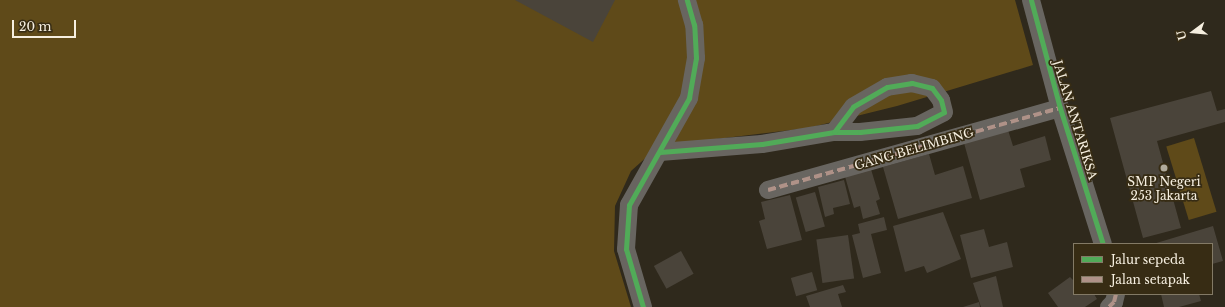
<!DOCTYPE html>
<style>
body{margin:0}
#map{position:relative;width:1225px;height:307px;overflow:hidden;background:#2f291c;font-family:"Libre Baskerville",serif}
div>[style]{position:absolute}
.green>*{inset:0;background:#5f4a19;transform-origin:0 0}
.building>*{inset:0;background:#4a443a;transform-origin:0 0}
.street>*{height:18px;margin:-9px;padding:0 9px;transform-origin:9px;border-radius:9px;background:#686560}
.quiet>*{height:4px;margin-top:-2px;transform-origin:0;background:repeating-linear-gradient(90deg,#af9288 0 8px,transparent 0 12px)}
.cycleway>*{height:5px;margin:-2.5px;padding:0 2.5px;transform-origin:2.5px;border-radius:2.5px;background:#51ab58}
.dots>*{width:11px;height:11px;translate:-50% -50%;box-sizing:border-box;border:2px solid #372c14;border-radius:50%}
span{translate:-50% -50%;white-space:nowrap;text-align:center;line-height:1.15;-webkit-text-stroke:3.5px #372c14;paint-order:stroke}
.street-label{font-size:12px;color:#f6efe0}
.poi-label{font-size:12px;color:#f6efe0}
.legend{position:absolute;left:1073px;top:243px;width:140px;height:52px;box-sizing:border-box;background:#372c14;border:1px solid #837a66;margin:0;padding:5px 7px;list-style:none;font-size:12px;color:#f6efe0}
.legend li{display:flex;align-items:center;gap:8px;height:20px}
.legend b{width:20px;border:1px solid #837a66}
.north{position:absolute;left:1173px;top:12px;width:40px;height:40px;-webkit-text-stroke:3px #372c14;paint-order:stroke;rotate:254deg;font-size:11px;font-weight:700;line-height:16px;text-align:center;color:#f6efe0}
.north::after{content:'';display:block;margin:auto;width:14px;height:18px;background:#f6efe0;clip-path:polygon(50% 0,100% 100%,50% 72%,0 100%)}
.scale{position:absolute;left:12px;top:20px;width:64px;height:18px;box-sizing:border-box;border:2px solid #f6efe0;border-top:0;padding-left:5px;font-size:12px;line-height:14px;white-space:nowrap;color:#f6efe0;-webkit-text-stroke:3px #372c14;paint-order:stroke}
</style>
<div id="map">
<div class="green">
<div style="clip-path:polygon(0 0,1015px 0,1033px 65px,897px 106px,808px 128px,659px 146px,631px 171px,615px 206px,614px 251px,631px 307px,0 307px)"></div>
<div style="left:1194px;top:138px;width:77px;height:29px;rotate:73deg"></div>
</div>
<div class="building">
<div style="clip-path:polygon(515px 0,615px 0,593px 42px)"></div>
<div style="clip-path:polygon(1211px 91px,1217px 111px,1225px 109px,1225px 122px,1157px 141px,1181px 228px,1143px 238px,1110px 118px)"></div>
<div style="clip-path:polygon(1008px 130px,1013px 146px,1045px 136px,1051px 160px,1020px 169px,1025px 187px,980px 200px,964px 143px)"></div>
<div style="clip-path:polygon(929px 154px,935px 175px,963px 166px,972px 198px,898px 219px,883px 167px)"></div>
<div style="clip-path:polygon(870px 166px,880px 199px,876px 201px,880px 214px,863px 219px,860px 206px,854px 208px,844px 173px)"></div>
<div style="clip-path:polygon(844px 180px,850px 204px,833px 208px,834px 214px,825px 217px,818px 187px)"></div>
<div style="left:815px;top:192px;width:36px;height:20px;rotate:74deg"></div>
<div style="clip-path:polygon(790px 195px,802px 240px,767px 249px,759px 221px,765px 219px,761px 202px)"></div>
<div style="clip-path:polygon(943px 212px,961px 259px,927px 273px,924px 266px,905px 272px,893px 226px)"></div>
<div style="clip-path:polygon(884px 217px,887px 230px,871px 234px,881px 273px,863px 278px,852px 235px,860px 233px,858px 224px)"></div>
<div style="clip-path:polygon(1213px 226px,1223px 261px,1212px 264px,1212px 244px,1153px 244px)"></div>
<div style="clip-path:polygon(984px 229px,989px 247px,1007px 242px,1013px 267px,971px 278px,960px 235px)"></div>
<div style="left:848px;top:235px;width:44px;height:32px;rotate:82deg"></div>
<div style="left:681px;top:251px;width:26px;height:31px;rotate:61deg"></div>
<div style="left:812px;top:272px;width:19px;height:22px;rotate:74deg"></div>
<div style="clip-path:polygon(996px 276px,1003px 307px,981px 307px,973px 283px)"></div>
<div style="clip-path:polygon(1070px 277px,1074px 281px,1074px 294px,1094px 294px,1097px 299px,1085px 307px,1058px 307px,1048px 293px)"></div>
<div style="clip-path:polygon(843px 285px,846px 292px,838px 294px,842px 307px,810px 307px,806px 296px)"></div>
<div style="clip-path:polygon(1161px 294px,1199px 294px,1201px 301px,1179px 307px,1164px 307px)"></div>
<div style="clip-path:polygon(979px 302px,980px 307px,963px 307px)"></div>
</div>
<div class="street">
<div style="left:1031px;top:0;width:112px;rotate:75deg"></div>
<div style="left:1060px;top:108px;width:143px;rotate:72.5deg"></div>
<div style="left:660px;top:152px;width:102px;rotate:-4.5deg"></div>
<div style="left:762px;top:144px;width:73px;rotate:-9.5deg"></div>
<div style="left:834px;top:132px;width:26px"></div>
<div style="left:860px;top:132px;width:57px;rotate:-6deg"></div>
<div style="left:917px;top:126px;width:30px;rotate:-27deg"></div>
<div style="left:944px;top:112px;width:12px;rotate:-104deg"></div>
<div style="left:941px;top:100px;width:15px;rotate:-127deg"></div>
<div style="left:932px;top:88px;width:21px;rotate:-166deg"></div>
<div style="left:912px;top:83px;width:25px;rotate:171deg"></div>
<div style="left:887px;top:87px;width:39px;rotate:150deg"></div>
<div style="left:853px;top:107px;width:31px;rotate:127deg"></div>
<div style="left:768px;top:190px;width:303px;rotate:-15.7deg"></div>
<div style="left:643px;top:307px;width:60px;rotate:-106.3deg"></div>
<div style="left:626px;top:249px;width:44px;rotate:-86.1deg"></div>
<div style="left:629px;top:205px;width:123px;rotate:-60.7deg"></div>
<div style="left:689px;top:98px;width:41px;rotate:-80.1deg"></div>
<div style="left:696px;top:58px;width:33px;rotate:-93deg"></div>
<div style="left:694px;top:25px;width:26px;rotate:-106deg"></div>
<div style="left:1109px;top:307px;width:7px;rotate:-45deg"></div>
<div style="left:1114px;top:302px;width:8px;rotate:-76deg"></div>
</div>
<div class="quiet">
<div style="left:768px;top:190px;width:303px;rotate:-15.7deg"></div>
<div style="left:1109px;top:307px;width:7px;rotate:-45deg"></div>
<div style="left:1114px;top:302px;width:8px;rotate:-76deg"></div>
</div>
<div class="cycleway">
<div style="left:1031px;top:0;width:112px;rotate:75deg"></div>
<div style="left:1060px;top:108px;width:143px;rotate:72.5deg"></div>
<div style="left:660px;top:152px;width:102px;rotate:-4.5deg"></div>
<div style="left:762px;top:144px;width:73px;rotate:-9.5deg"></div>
<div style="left:834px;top:132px;width:26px"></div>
<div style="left:860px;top:132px;width:57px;rotate:-6deg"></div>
<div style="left:917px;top:126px;width:30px;rotate:-27deg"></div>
<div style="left:944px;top:112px;width:12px;rotate:-104deg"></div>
<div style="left:941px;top:100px;width:15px;rotate:-127deg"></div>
<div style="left:932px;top:88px;width:21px;rotate:-166deg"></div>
<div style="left:912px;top:83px;width:25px;rotate:171deg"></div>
<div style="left:887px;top:87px;width:39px;rotate:150deg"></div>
<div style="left:853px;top:107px;width:31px;rotate:127deg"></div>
<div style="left:643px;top:307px;width:60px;rotate:-106.3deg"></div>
<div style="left:626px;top:249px;width:44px;rotate:-86.1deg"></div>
<div style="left:629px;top:205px;width:123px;rotate:-60.7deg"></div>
<div style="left:689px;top:98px;width:41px;rotate:-80.1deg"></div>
<div style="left:696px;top:58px;width:33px;rotate:-93deg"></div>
<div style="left:694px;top:25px;width:26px;rotate:-106deg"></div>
</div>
<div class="dots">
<div style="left:1164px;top:168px;background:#b0aa9b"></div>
</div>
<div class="street-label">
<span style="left:1075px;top:120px;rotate:73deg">JALAN ANTARIKSA</span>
<span style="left:914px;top:149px;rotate:-16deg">GANG BELIMBING</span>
</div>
<div class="poi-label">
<span style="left:1164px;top:189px">SMP Negeri<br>253 Jakarta</span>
</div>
<ul class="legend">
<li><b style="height:5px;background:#51ab58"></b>Jalur sepeda</li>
<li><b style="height:5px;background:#af9288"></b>Jalan setapak</li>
</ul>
<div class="north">U</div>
<div class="scale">20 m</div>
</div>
